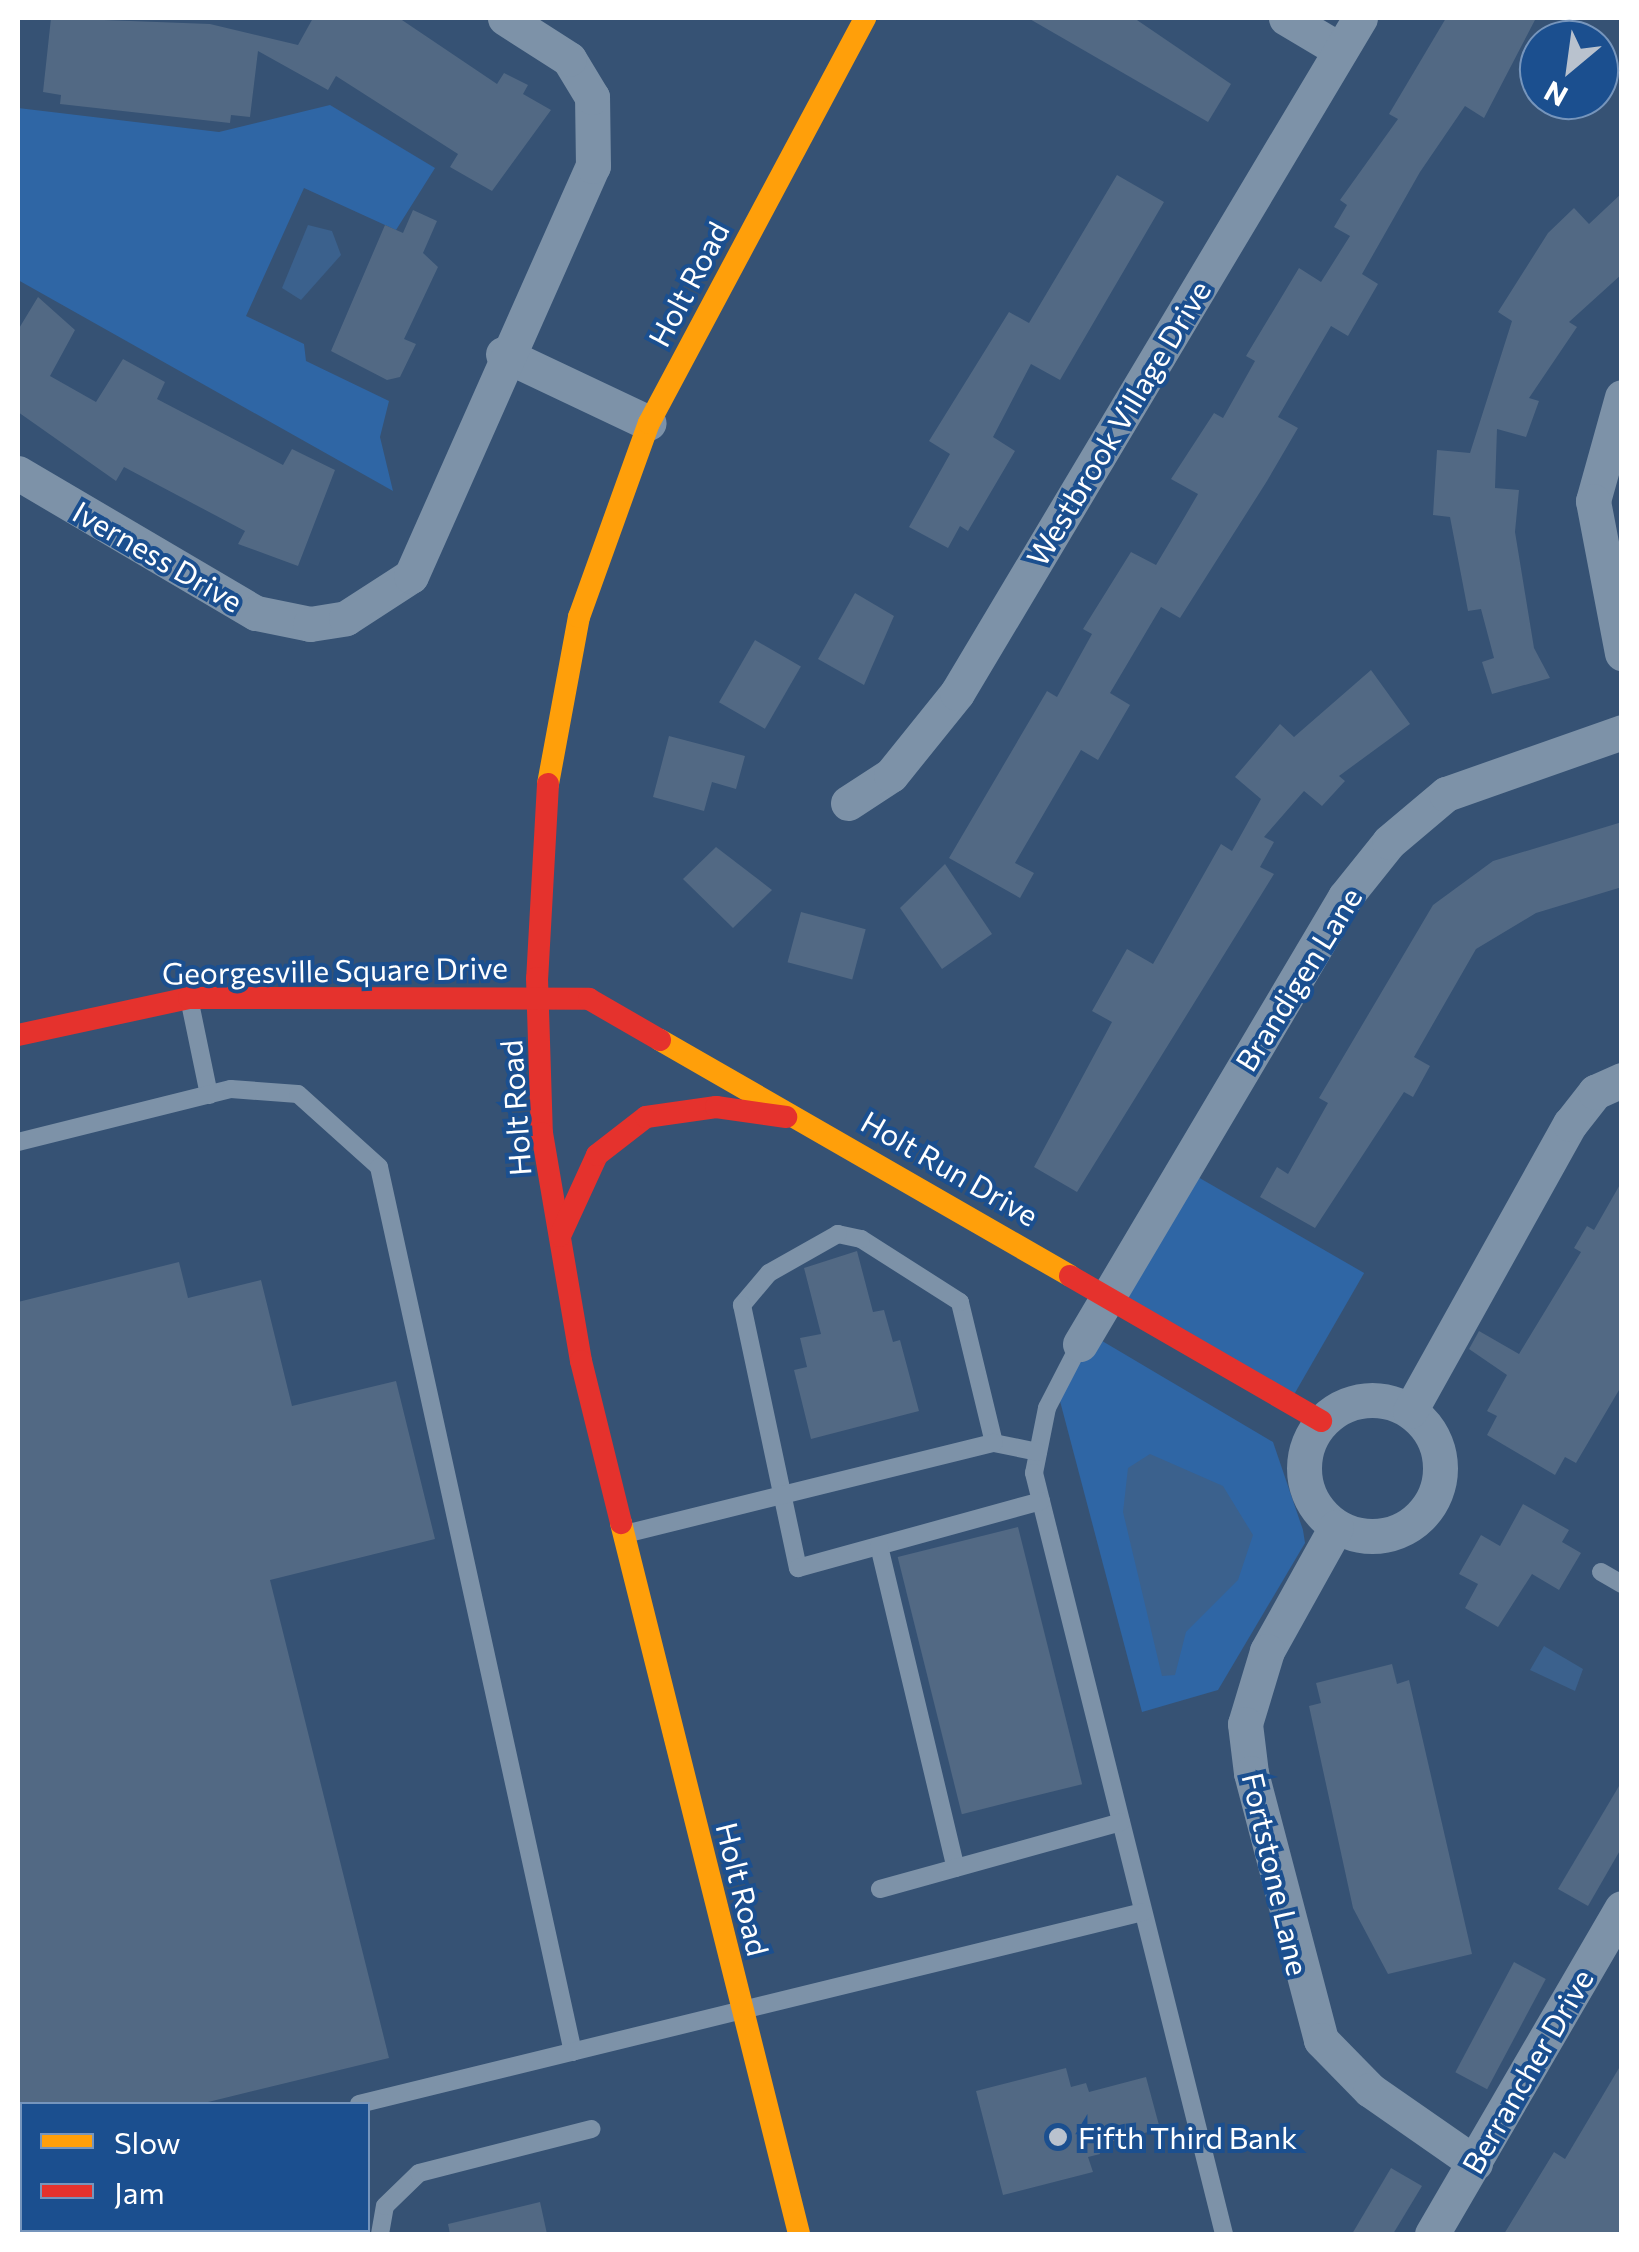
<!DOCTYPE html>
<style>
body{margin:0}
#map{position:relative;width:1639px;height:2252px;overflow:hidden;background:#365274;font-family:Commissioner,sans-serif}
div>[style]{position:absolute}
.green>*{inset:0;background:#2f66a5;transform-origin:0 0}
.water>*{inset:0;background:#3b618d}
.building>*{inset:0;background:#526984;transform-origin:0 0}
.lane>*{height:18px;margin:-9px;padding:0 9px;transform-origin:9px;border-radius:9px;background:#7d92a8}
.street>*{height:35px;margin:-17.5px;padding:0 17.5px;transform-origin:17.5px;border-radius:17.5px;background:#7d92a8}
.street>.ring{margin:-17.5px;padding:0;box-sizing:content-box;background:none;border:35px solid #7d92a8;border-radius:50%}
.slow>*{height:22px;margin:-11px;padding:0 11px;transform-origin:11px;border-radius:11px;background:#ff9f0a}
.jam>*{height:22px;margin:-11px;padding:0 11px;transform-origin:11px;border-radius:11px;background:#e5322d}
.dots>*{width:28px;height:28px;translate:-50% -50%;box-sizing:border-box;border:5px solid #1b4f8f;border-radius:50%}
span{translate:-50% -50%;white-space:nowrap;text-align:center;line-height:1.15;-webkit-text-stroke:8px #1b4f8f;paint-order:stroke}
.street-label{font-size:30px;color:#fff}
.poi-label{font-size:30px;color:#fff}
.left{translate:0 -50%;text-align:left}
.frame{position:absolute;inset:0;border:20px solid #fff;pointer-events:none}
.legend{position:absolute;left:20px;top:2102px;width:350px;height:130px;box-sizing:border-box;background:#1b4f8f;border:2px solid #7695bc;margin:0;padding:12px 18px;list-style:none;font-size:30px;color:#fff}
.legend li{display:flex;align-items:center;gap:20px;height:50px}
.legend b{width:50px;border:2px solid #7695bc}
.north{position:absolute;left:1519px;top:20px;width:100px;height:100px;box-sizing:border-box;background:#1b4f8f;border:2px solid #7695bc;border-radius:50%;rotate:209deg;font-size:28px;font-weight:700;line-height:40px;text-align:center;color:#fff}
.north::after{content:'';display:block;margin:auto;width:35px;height:45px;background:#b9c2ce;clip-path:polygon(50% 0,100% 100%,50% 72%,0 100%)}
</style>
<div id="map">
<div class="green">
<div style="clip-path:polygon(330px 105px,435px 168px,396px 230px,304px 188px,246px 316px,304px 344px,306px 361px,389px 401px,380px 437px,393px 491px,18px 280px,18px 108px,219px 132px)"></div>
<div style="left:1184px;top:1169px;width:208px;height:148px;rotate:30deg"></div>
<div style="clip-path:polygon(1087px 1332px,1273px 1442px,1303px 1530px,1305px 1543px,1218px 1690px,1142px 1712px,1060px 1401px)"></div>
</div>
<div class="water">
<div style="clip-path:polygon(308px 225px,332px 231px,341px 255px,301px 300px,282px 288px)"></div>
<div style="clip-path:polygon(1150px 1454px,1223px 1486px,1253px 1535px,1238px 1580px,1186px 1632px,1175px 1675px,1162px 1676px,1123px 1512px,1128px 1468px)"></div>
<div style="clip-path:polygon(1544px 1646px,1583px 1669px,1575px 1691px,1530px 1670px)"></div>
</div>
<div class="building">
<div style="clip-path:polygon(51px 18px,210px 24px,298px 45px,313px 18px,399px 18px,497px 84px,504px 73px,528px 85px,523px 94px,551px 110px,492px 191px,450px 167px,458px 154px,336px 76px,328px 90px,258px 51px,250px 117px,231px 115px,230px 123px,60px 104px,61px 95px,43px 92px)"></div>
<div style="clip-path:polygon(1028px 18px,1134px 18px,1231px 84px,1208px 122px)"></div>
<div style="clip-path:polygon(1446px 18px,1536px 18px,1484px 118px,1465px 106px,1420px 172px,1362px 274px,1378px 284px,1348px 336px,1331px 326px,1278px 417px,1298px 428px,1267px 481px,1180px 618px,1161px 607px,1110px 693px,1130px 705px,1098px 760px,1081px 750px,1015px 863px,1034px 873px,1020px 898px,949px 858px,1047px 691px,1057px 697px,1092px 634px,1083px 629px,1131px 552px,1156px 565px,1184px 518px,1198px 494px,1171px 479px,1214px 413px,1223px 418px,1255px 361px,1246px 356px,1299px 268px,1321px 282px,1350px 236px,1334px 227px,1347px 205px,1340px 200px,1398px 119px,1389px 114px)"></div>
<div style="clip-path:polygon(1117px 175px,1164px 202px,1060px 380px,1031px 364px,993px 437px,1015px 451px,968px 531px,960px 526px,948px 548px,909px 527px,950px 454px,929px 441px,1009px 312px,1029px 323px)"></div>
<div style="clip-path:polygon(1622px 193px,1622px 274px,1569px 322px,1577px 327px,1529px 398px,1539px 401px,1526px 437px,1497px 429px,1495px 488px,1519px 490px,1515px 532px,1534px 648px,1550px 678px,1492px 694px,1482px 662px,1494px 658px,1481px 609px,1468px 611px,1450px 517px,1433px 515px,1437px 450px,1470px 453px,1512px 321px,1498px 312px,1548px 233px,1574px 208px,1589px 224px)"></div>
<div style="clip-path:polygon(413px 210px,437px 221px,423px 253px,438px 267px,404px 339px,416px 344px,400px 377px,387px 380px,331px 351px,385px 225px,403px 233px)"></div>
<div style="clip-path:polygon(38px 297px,75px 330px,50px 376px,96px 402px,123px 359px,165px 382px,157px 399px,283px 465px,292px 449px,335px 470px,298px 566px,238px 544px,245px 531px,124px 467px,116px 481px,18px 412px,18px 330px)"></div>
<div style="clip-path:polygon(855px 593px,894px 616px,864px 685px,818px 659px)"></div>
<div style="left:755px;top:640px;width:53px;height:72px;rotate:30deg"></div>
<div style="clip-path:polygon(1371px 670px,1410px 724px,1339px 776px,1345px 781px,1322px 806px,1304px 791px,1264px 837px,1274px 842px,1260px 867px,1274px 874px,1077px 1192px,1034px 1167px,1112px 1022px,1092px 1011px,1127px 949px,1153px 964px,1221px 844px,1232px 851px,1261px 799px,1235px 777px,1280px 724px,1294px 737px)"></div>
<div style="clip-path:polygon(669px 736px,745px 756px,736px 789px,712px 782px,704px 811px,653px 797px)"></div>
<div style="clip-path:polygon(1622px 822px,1622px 887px,1536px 913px,1476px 949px,1414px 1057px,1430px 1066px,1413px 1097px,1404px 1092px,1315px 1228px,1260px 1197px,1277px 1167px,1288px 1174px,1328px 1103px,1319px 1098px,1433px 905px,1493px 861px)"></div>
<div style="clip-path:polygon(716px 847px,772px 890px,733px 928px,683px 879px)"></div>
<div style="clip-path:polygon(945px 864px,992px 934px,942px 969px,900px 908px)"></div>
<div style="left:801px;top:912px;width:67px;height:52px;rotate:15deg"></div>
<div style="clip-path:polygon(1622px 1181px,1622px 1385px,1576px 1463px,1565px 1457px,1555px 1475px,1487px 1435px,1497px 1416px,1487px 1411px,1507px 1375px,1469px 1349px,1479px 1331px,1519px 1354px,1581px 1252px,1574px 1248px,1587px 1226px,1594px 1230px)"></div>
<div style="clip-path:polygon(857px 1251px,873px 1312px,884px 1310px,893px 1342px,900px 1340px,919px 1411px,811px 1439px,794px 1370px,807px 1367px,800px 1338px,821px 1334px,804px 1268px)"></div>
<div style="clip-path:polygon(179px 1262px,188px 1298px,261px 1280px,292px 1406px,396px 1381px,435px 1539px,270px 1580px,389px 2058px,200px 2104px,18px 2104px,18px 1302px)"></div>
<div style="clip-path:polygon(1523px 1504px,1569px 1530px,1562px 1542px,1581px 1553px,1559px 1590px,1532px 1574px,1498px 1627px,1465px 1608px,1478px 1584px,1459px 1574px,1481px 1535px,1500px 1546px)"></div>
<div style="left:1018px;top:1527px;width:265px;height:124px;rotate:76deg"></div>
<div style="clip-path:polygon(1392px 1664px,1397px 1684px,1409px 1680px,1472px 1954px,1388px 1974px,1353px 1908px,1309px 1706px,1321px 1703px,1316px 1683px)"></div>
<div style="clip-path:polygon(1622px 1781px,1622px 1847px,1588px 1906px,1558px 1889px)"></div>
<div style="left:1514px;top:1962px;width:36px;height:125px;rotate:28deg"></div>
<div style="clip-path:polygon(1622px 2063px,1622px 2234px,1504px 2234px,1554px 2152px,1565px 2159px)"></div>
<div style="clip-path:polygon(1066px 2068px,1071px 2087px,1086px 2083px,1089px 2092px,1146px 2077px,1160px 2129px,1098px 2145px,1100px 2154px,1088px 2157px,1093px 2172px,1003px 2195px,976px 2091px)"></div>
<div style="clip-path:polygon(1391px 2168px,1422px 2186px,1393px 2234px,1352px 2234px)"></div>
<div style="clip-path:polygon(540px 2202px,547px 2234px,450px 2234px,448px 2224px)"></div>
</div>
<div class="lane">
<div style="left:190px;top:1003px;width:94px;rotate:78.3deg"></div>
<div style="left:18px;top:1142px;width:219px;rotate:-14deg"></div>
<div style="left:231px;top:1089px;width:67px;rotate:4.3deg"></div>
<div style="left:298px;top:1094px;width:109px;rotate:42deg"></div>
<div style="left:379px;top:1167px;width:906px;rotate:77.64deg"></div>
<div style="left:1080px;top:1344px;width:72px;rotate:117.3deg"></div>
<div style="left:1047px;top:1408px;width:66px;rotate:101.3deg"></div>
<div style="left:1034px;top:1473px;width:784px;rotate:75.98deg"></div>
<div style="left:1038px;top:1452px;width:45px;rotate:-168.4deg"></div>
<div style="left:994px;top:1443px;width:145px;rotate:-103.6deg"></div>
<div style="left:960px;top:1302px;width:117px;rotate:-147.5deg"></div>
<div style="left:861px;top:1239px;width:24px;rotate:-168deg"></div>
<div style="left:838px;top:1234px;width:79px;rotate:150.5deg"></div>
<div style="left:769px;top:1273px;width:42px;rotate:130.2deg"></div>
<div style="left:742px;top:1305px;width:269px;rotate:78deg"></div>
<div style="left:798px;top:1568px;width:252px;rotate:-15.4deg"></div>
<div style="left:625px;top:1534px;width:380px;rotate:-13.9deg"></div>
<div style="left:879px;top:1546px;width:331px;rotate:76.6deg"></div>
<div style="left:1601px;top:1572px;width:24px;rotate:30deg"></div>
<div style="left:880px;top:1889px;width:250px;rotate:-15.5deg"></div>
<div style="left:359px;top:2104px;width:807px;rotate:-13.76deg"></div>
<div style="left:277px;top:2230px;width:4px;rotate:76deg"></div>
<div style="left:380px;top:2234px;width:28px;rotate:-80deg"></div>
<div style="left:385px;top:2206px;width:47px;rotate:-44.1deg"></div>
<div style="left:419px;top:2173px;width:178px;rotate:-14.3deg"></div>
</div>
<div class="street">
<div style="left:1286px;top:18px;width:63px;rotate:30.7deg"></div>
<div style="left:503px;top:354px;width:161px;rotate:25.3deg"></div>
<div style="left:1622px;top:397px;width:108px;rotate:105.6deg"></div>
<div style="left:1593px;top:501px;width:155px;rotate:79.2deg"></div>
<div style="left:18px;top:473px;width:276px;rotate:30.5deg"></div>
<div style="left:256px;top:613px;width:55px;rotate:11.5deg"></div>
<div style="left:310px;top:624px;width:36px;rotate:-9deg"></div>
<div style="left:346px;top:618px;width:77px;rotate:-32.9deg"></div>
<div style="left:411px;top:576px;width:449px;rotate:-66.1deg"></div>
<div style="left:593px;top:166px;width:69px;rotate:-90.8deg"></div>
<div style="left:592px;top:97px;width:44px;rotate:-121.2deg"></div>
<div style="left:569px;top:59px;width:76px;rotate:-147.4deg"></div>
<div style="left:848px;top:803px;width:51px;rotate:-33.1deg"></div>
<div style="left:891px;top:775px;width:105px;rotate:-51.2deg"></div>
<div style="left:957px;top:693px;width:786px;rotate:-59.16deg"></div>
<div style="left:1080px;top:1344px;width:520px;rotate:-59.34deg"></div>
<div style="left:1345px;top:897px;width:70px;rotate:-51.3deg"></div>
<div style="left:1389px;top:842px;width:75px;rotate:-40.1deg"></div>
<div style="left:1446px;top:794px;width:187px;rotate:-19.4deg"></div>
<div class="ring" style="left:1304px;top:1400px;width:101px;height:101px"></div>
<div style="left:1410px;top:1411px;width:329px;rotate:-60.9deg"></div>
<div style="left:1570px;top:1124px;width:41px;rotate:-52deg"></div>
<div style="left:1595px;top:1092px;width:30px;rotate:-24deg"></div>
<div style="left:1336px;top:1527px;width:142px;rotate:119.1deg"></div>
<div style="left:1267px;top:1651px;width:76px;rotate:106.8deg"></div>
<div style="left:1245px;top:1724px;width:49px;rotate:83deg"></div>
<div style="left:1251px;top:1773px;width:276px;rotate:75.3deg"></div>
<div style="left:1321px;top:2040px;width:70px;rotate:45.6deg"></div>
<div style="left:1370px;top:2090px;width:128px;rotate:34.8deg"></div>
<div style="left:1432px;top:2234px;width:377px;rotate:-59.8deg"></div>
</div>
<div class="slow">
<div style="left:548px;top:784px;width:170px;rotate:-79.5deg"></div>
<div style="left:579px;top:617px;width:206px;rotate:-70.2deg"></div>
<div style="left:649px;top:423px;width:459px;rotate:-61.9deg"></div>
<div style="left:660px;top:1040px;width:473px;rotate:29.9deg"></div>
<div style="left:621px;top:1523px;width:733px;rotate:75.94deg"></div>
</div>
<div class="jam">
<div style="left:548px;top:784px;width:194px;rotate:93.2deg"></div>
<div style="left:537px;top:978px;width:155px;rotate:88.2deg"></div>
<div style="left:542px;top:1133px;width:231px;rotate:80.3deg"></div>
<div style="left:581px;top:1361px;width:167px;rotate:76.1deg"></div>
<div style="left:18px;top:1035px;width:175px;rotate:-12.2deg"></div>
<div style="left:189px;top:998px;width:400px;rotate:0.1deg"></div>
<div style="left:589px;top:999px;width:82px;rotate:30deg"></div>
<div style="left:560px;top:1236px;width:89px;rotate:-65.4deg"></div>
<div style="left:597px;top:1155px;width:62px;rotate:-37.8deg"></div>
<div style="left:646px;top:1117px;width:71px;rotate:-8.1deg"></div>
<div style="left:716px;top:1107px;width:71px;rotate:8.1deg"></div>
<div style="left:1070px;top:1276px;width:290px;rotate:30deg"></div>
</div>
<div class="dots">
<div style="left:1058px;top:2137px;background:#b9c2ce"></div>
</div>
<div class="street-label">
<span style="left:688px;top:284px;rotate:-62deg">Holt Road</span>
<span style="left:1118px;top:423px;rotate:-59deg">Westbrook Village Drive</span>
<span style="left:158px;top:556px;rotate:30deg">Iverness Drive</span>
<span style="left:335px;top:970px;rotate:-1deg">Georgesville Square Drive</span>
<span style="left:1298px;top:979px;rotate:-58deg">Brandigen Lane</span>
<span style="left:515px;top:1108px;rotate:-94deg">Holt Road</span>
<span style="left:950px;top:1168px;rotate:30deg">Holt Run Drive</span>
<span style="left:1276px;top:1874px;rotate:77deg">Fortstone Lane</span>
<span style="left:743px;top:1889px;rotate:76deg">Holt Road</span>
<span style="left:1527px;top:2071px;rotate:-60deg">Berrancher Drive</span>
</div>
<div class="poi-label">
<span class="left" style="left:1078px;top:2137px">Fifth Third Bank</span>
</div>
<div class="frame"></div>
<ul class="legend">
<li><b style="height:12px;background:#ff9f0a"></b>Slow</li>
<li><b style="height:12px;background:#e5322d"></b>Jam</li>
</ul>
<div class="north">N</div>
</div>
